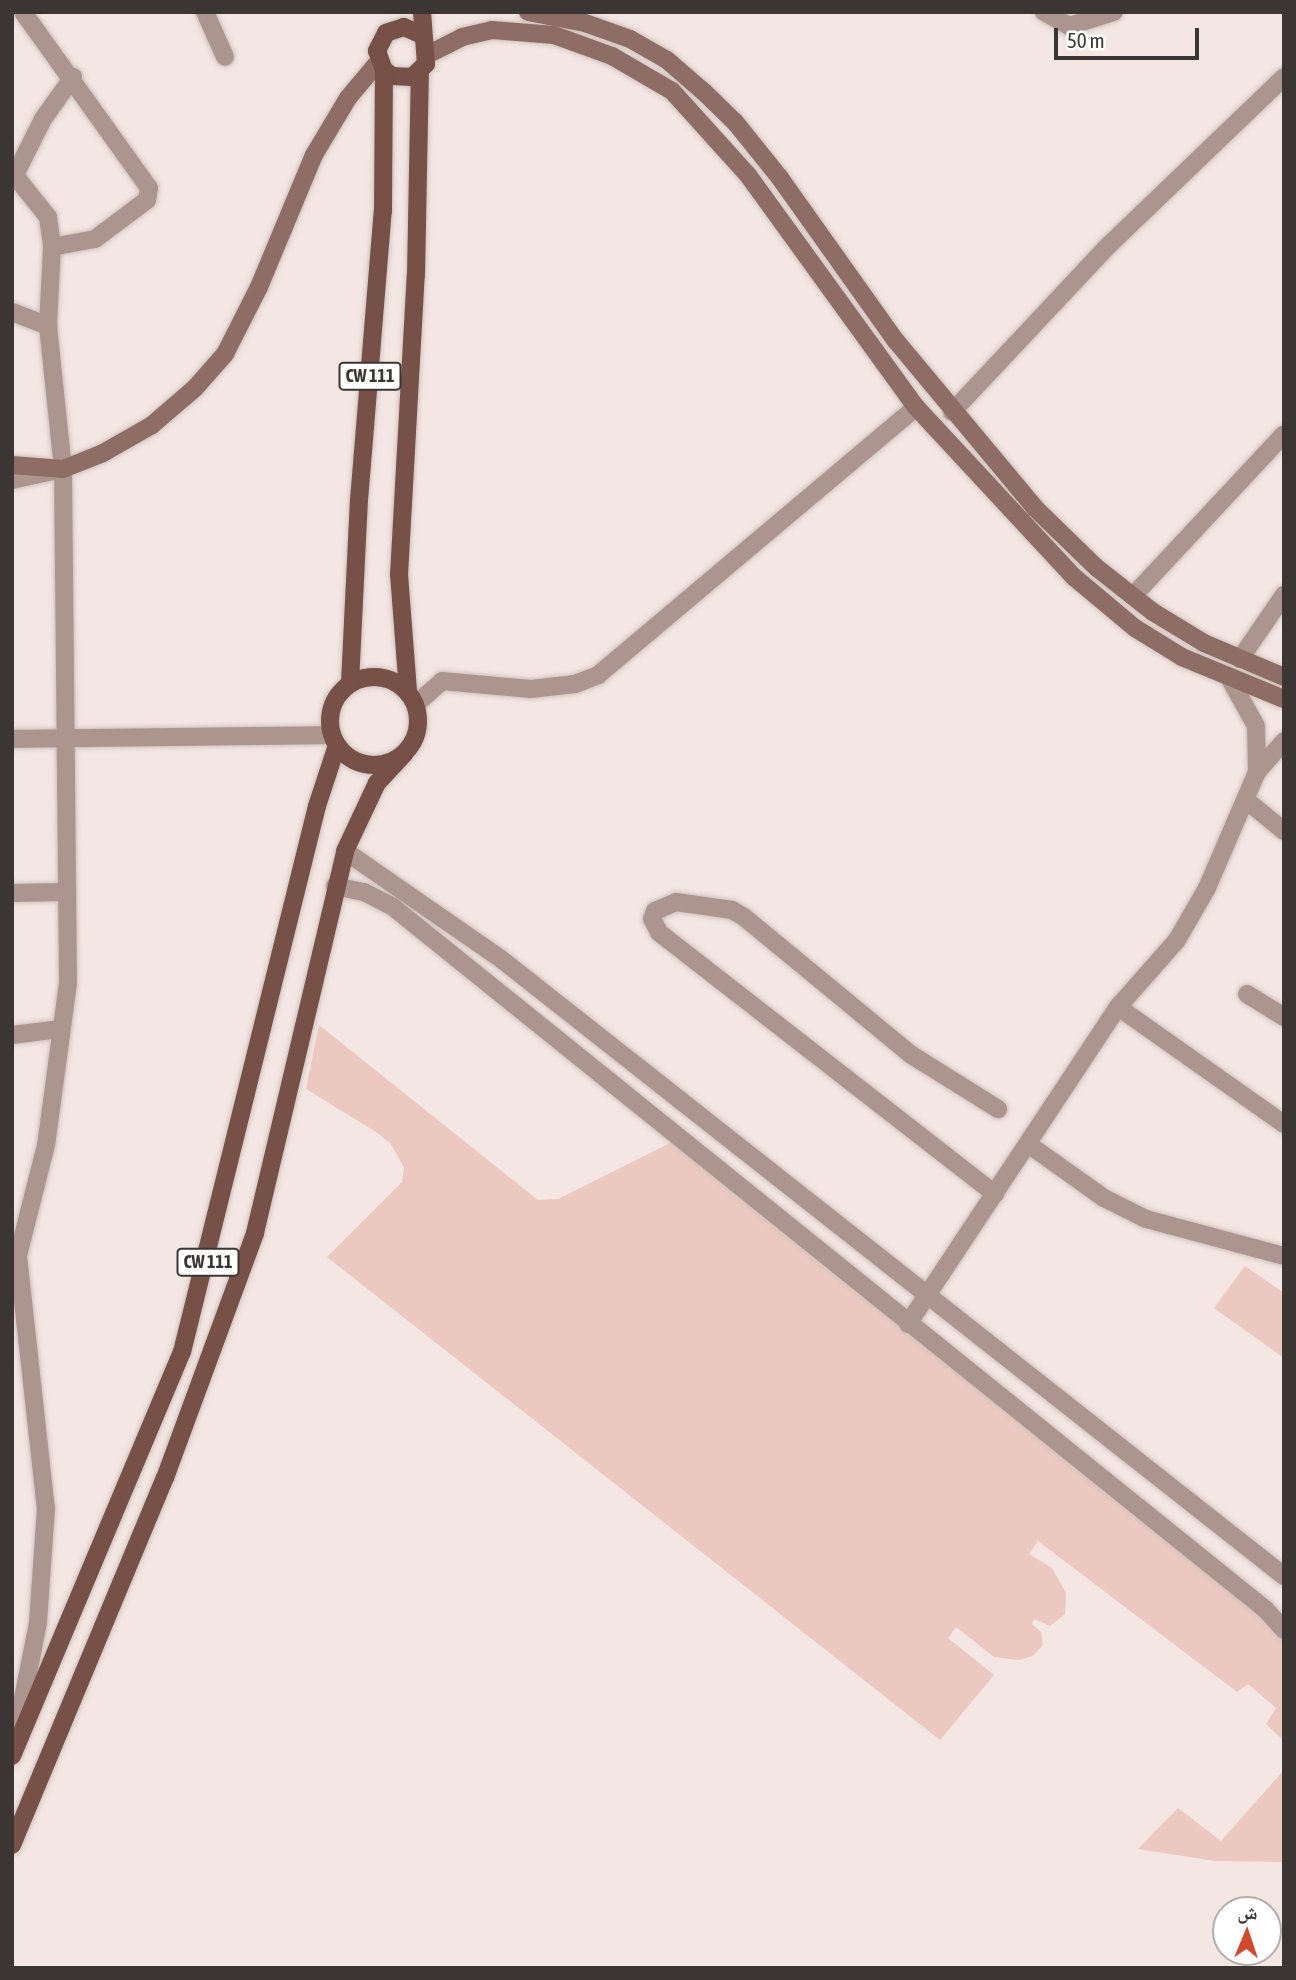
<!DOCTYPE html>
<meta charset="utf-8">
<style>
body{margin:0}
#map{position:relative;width:1296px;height:1980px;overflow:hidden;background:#f4e6e2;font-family:"Asap Condensed","Noto Naskh Arabic",sans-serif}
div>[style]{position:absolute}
.green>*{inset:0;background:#ebc9c0}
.roads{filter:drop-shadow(0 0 2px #cfc3bf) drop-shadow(0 0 2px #cfc3bf)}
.minor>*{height:18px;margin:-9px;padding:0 9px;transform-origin:9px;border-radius:9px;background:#ac958f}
.tertiary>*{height:18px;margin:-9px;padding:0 9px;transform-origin:9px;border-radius:9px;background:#ac958f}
.secondary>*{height:18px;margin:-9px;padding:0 9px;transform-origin:9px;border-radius:9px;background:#8d6d65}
.primary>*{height:18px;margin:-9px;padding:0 9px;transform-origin:9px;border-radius:9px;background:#775047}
.primary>.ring{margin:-9px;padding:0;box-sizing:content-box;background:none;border:18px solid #775047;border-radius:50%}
span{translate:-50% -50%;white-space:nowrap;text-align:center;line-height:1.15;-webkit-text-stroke:5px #fff;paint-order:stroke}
.shield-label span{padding:2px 5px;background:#fff;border:2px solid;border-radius:5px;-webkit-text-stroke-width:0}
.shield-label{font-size:18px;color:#3b3534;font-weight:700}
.frame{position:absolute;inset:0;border:14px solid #3b3534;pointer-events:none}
.north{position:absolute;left:1212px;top:1896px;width:70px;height:70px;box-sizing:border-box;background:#fff;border:2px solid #b1aeae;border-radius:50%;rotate:2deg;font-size:19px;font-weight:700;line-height:28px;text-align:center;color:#3b3534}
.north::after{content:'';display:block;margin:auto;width:24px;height:32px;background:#d2482a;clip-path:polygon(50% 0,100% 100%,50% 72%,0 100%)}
.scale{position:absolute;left:1054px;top:28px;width:145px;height:32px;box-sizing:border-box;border:4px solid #3b3534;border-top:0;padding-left:9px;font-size:21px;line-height:24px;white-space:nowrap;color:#3b3534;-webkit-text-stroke:5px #fff;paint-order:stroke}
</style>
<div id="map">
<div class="green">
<div style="clip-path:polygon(319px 1025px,538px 1200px,558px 1199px,674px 1141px,1251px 1605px,1284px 1642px,1284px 1741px,1266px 1724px,1276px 1708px,1248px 1684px,1237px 1692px,1038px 1541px,1029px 1554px,1052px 1568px,1066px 1593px,1065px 1614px,1050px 1626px,1034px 1619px,1032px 1624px,1041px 1632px,1043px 1645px,1033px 1656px,1018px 1660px,994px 1657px,956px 1627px,948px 1638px,994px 1675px,940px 1740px,327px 1257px,402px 1182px,404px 1167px,390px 1143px,376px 1132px,306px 1089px)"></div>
<div style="clip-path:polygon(1245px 1266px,1284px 1293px,1284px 1358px,1214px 1308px)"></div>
<div style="clip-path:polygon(1284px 1770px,1284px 1862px,1215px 1861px,1138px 1849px,1178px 1808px,1221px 1841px)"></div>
</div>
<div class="roads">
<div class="minor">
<div style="left:23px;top:12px;width:216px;rotate:54.4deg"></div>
<div style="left:149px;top:188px;width:12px;rotate:99deg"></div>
<div style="left:147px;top:200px;width:65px;rotate:143.1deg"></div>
<div style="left:95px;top:239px;width:44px;rotate:169.5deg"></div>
<div style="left:205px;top:12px;width:49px;rotate:66deg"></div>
<div style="left:1044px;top:12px;width:29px;rotate:29deg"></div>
<div style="left:1069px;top:26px;width:47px;rotate:-17.3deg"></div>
<div style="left:12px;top:172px;width:58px;rotate:51.3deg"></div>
<div style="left:48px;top:217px;width:30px;rotate:82deg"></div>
<div style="left:52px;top:247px;width:79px;rotate:92.9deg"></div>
<div style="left:48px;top:326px;width:144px;rotate:84deg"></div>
<div style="left:63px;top:469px;width:514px;rotate:89.44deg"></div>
<div style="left:68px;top:983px;width:163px;rotate:97.7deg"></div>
<div style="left:46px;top:1145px;width:114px;rotate:104.2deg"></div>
<div style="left:18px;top:1256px;width:254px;rotate:83.7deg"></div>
<div style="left:46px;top:1508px;width:115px;rotate:94deg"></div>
<div style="left:38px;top:1623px;width:117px;rotate:101.3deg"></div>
<div style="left:16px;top:173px;width:60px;rotate:-63.4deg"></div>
<div style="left:43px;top:119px;width:52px;rotate:-54.5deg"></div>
<div style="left:12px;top:312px;width:39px;rotate:21deg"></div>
<div style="left:952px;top:412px;width:229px;rotate:-46.8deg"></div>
<div style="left:1109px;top:245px;width:243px;rotate:-43.8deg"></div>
<div style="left:1133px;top:596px;width:221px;rotate:-47deg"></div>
<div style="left:1240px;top:659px;width:78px;rotate:-55.5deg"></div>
<div style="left:1231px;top:681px;width:51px;rotate:60.9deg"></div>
<div style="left:1256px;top:726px;width:46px;rotate:88.8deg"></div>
<div style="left:1257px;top:772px;width:41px;rotate:-48.9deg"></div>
<div style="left:416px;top:704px;width:35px;rotate:-41deg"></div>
<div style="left:442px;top:681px;width:89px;rotate:5.1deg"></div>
<div style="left:531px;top:689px;width:44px;rotate:-6.5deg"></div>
<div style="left:575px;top:684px;width:25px;rotate:-21deg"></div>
<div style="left:598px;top:675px;width:416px;rotate:-40.1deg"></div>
<div style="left:12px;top:739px;width:320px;rotate:-0.7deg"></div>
<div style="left:1246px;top:800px;width:49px;rotate:39.2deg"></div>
<div style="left:12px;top:893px;width:54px;rotate:-1.1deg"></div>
<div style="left:1247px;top:994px;width:44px;rotate:31.9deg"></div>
<div style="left:1118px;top:1007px;width:203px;rotate:35.2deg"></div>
<div style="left:12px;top:1035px;width:48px;rotate:-7.1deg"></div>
<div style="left:1028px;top:1144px;width:93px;rotate:35.4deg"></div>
<div style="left:1104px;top:1198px;width:47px;rotate:26.6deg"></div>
<div style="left:1146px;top:1219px;width:143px;rotate:15deg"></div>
<div style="left:995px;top:1194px;width:426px;rotate:-142.1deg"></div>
<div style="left:659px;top:932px;width:15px;rotate:-118deg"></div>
<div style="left:652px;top:919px;width:9px;rotate:-69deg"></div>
<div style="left:655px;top:911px;width:23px;rotate:-23deg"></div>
<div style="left:676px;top:902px;width:57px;rotate:8.1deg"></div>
<div style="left:732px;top:910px;width:14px;rotate:30deg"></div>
<div style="left:744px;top:917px;width:215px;rotate:39.5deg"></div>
<div style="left:910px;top:1054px;width:104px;rotate:32deg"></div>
<div style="left:908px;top:1324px;width:380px;rotate:-56.5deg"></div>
<div style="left:1118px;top:1007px;width:89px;rotate:-48.6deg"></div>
<div style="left:1177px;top:940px;width:60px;rotate:-60deg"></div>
<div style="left:1207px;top:888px;width:126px;rotate:-66.7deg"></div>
</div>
<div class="tertiary">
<div style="left:12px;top:480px;width:42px;rotate:-12.4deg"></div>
<div style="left:345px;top:851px;width:190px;rotate:34.7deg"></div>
<div style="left:501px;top:959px;width:997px;rotate:38.24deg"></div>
<div style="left:335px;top:886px;width:30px;rotate:12deg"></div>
<div style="left:364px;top:892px;width:33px;rotate:27deg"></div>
<div style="left:393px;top:907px;width:1121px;rotate:38.84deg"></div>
<div style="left:1266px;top:1610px;width:27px;rotate:48deg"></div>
</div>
<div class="secondary">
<div style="left:528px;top:12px;width:58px;rotate:10.9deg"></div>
<div style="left:585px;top:23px;width:48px;rotate:19.6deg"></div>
<div style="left:630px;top:39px;width:43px;rotate:29.6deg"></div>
<div style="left:667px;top:60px;width:49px;rotate:40.9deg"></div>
<div style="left:704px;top:92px;width:43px;rotate:44.1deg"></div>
<div style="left:735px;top:122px;width:72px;rotate:51.2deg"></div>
<div style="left:780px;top:178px;width:200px;rotate:54.6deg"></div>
<div style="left:896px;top:341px;width:217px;rotate:50.2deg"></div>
<div style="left:1035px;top:508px;width:86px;rotate:44.1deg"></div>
<div style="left:1097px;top:568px;width:71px;rotate:38.2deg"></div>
<div style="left:1153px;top:612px;width:60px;rotate:31.3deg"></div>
<div style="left:1204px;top:643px;width:87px;rotate:23deg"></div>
<div style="left:429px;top:54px;width:37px;rotate:-27deg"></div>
<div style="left:462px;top:37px;width:31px;rotate:-13deg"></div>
<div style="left:492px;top:30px;width:62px;rotate:4.6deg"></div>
<div style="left:554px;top:35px;width:62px;rotate:19.9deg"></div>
<div style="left:612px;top:56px;width:69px;rotate:30.3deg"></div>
<div style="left:672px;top:91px;width:113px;rotate:47.9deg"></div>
<div style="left:748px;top:175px;width:286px;rotate:54.1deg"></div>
<div style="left:916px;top:407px;width:232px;rotate:47.1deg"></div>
<div style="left:1074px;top:577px;width:80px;rotate:39.9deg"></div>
<div style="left:1135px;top:628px;width:55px;rotate:31.7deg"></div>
<div style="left:1182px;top:657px;width:110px;rotate:22.4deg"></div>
<div style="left:12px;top:465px;width:51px;rotate:4.5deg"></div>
<div style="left:63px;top:469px;width:43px;rotate:-21.8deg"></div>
<div style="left:103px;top:453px;width:56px;rotate:-29.7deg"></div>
<div style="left:152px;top:425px;width:57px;rotate:-40.7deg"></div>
<div style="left:195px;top:388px;width:45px;rotate:-48.6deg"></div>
<div style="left:225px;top:354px;width:75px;rotate:-63.1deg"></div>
<div style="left:259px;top:287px;width:143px;rotate:-67.4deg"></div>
<div style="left:314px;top:155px;width:66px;rotate:-59.2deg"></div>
<div style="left:348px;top:98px;width:48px;rotate:-50deg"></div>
</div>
<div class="primary">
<div style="left:422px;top:35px;width:20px;rotate:-156deg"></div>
<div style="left:404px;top:27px;width:19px;rotate:162deg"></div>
<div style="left:386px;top:33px;width:20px;rotate:117deg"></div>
<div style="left:377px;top:51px;width:20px;rotate:70deg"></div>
<div style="left:384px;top:70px;width:10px;rotate:37deg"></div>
<div style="left:392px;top:76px;width:20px;rotate:3deg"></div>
<div style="left:412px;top:77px;width:19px;rotate:-43deg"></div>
<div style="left:426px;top:64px;width:52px;rotate:-94.4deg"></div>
<div class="ring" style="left:330px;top:677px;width:70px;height:70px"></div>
<div style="left:350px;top:683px;width:183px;rotate:-87.2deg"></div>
<div style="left:359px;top:500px;width:290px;rotate:-85.3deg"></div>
<div style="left:383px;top:211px;width:141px;rotate:-89.6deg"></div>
<div style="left:408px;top:691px;width:116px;rotate:-94.4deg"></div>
<div style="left:399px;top:575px;width:300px;rotate:-86.8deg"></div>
<div style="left:416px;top:275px;width:204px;rotate:-88.9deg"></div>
<div style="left:12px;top:1756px;width:438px;rotate:-67.2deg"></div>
<div style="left:182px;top:1352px;width:562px;rotate:-76.11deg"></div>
<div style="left:317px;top:806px;width:64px;rotate:-71.8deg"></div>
<div style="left:12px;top:1845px;width:398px;rotate:-67.4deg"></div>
<div style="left:165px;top:1478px;width:261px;rotate:-69.8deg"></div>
<div style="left:255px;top:1233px;width:392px;rotate:-76.7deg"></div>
<div style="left:345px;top:851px;width:75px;rotate:-64.8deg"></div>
<div style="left:377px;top:783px;width:40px;rotate:-47deg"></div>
</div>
</div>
<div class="shield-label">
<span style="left:370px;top:376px">CW 111</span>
<span style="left:208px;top:1262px">CW 111</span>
</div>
<div class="frame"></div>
<div class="north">ش</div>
<div class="scale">50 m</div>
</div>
